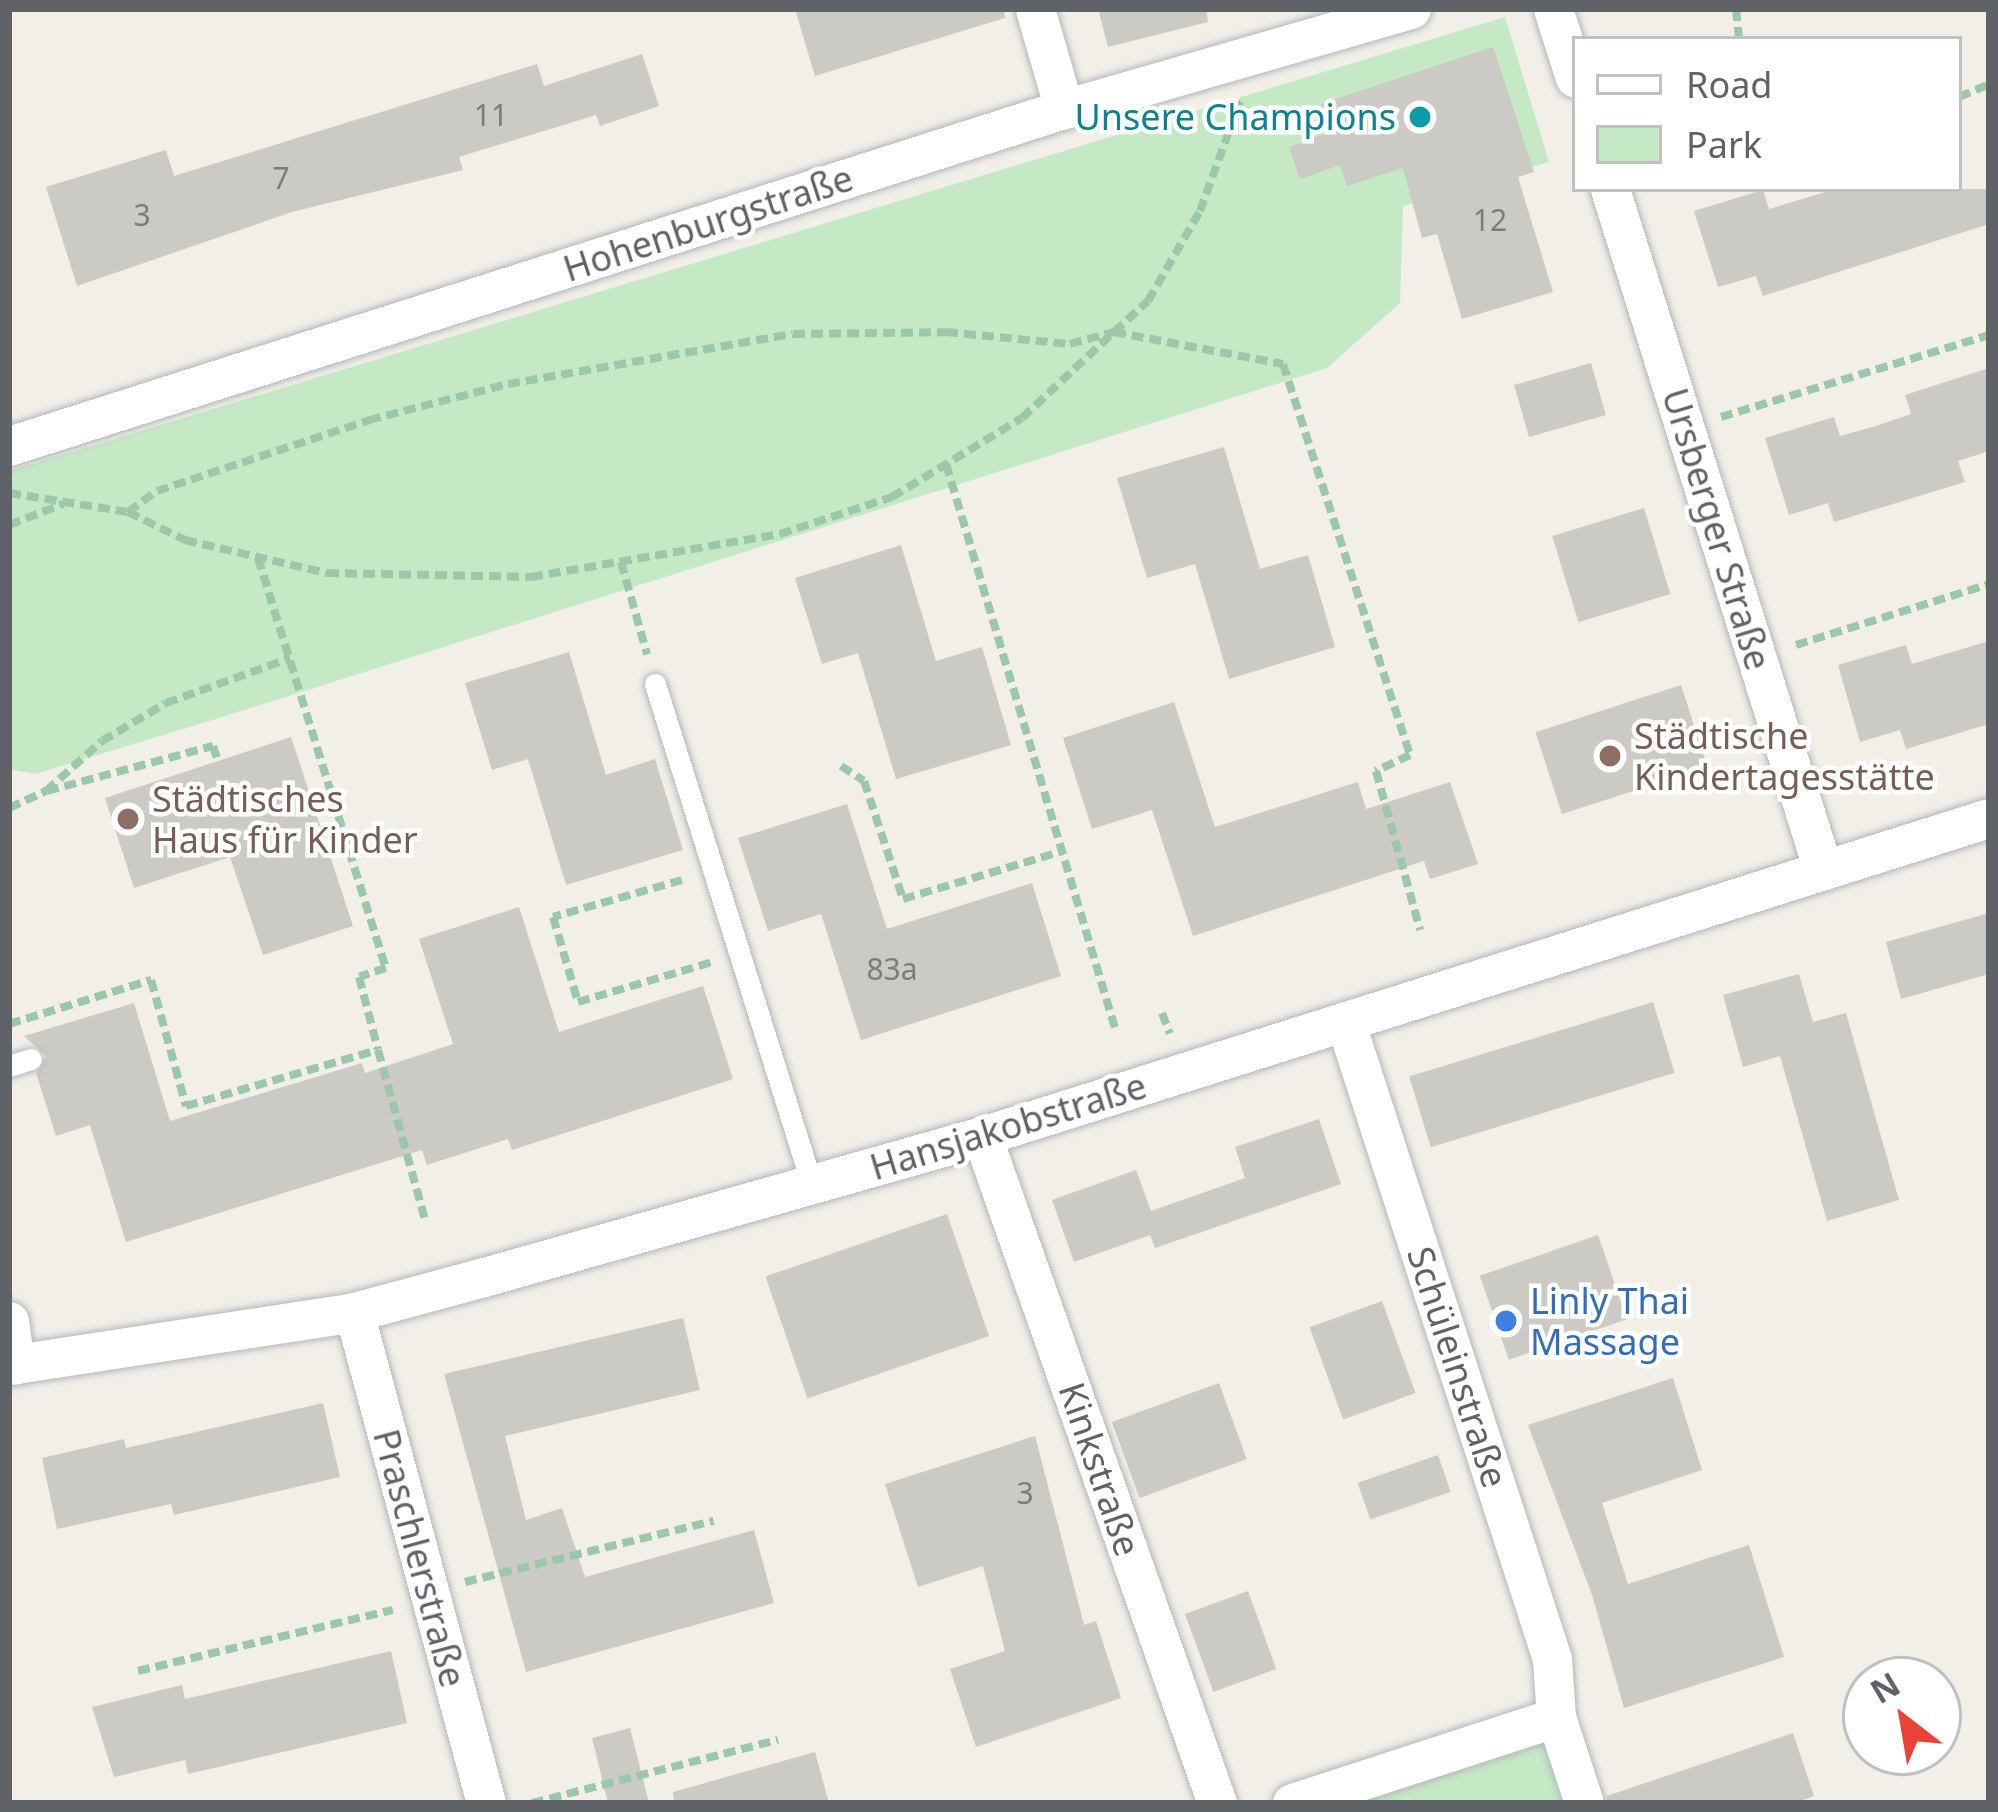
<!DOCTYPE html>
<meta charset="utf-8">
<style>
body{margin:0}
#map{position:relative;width:1998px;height:1812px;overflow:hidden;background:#f1efe8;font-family:"Noto Sans",sans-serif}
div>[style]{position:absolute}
.green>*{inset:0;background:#c5e8c5}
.building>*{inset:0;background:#cccac5;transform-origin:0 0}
.path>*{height:8px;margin-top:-4px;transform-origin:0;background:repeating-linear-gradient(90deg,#9cc7a9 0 12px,transparent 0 18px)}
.roads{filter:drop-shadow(0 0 3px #b5b8bc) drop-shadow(0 0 3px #b5b8bc)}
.service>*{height:21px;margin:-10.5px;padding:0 10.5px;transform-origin:10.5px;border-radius:10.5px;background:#fff}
.minor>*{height:39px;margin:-19.5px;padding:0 19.5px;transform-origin:19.5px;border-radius:19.5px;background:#fff}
.dots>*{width:33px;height:33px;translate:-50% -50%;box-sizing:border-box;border:6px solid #fff;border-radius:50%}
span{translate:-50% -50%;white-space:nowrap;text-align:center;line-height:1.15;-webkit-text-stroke:9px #fff;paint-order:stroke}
.number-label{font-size:30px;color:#7a7d7f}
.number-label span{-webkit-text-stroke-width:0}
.culture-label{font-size:36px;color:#0d838f}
.right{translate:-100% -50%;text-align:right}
.street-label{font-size:36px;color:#5f6368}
.education-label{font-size:36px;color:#785e54}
.left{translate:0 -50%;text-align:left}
.shop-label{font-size:36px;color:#366cbe}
.frame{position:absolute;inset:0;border:12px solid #5f6368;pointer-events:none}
.legend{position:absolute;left:1572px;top:36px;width:390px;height:156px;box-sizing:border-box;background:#fff;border:3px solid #bfc1c3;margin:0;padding:15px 21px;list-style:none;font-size:36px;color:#5f6368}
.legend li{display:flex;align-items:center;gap:24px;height:60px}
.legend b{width:60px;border:3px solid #bfc1c3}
.north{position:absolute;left:1842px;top:1656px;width:120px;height:120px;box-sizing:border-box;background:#fff;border:3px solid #bfc1c3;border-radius:50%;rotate:329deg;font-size:33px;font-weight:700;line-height:48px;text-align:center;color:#5f6368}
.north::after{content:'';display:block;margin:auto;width:42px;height:54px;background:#ea4335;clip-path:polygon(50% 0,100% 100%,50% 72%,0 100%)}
</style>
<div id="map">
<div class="green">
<div style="clip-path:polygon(1505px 17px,1549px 162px,1403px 206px,1400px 303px,1327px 368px,219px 718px,35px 774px,9px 769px,9px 471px)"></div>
<div style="clip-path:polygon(1542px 1725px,1567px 1803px,1294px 1803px)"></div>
</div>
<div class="building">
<div style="clip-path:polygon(795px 9px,1004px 9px,1005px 18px,815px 76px)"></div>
<div style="clip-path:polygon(1098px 9px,1206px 9px,1208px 22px,1108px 47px)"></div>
<div style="clip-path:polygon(1493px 47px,1534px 172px,1518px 177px,1553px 292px,1462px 319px,1437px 234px,1422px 238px,1403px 168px,1347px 186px,1340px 165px,1300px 179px,1289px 147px,1330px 132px,1321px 104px)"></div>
<div style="clip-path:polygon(642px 54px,659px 106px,600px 126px,596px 115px,459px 157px,463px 170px,292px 212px,77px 286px,46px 187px,166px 150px,174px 176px,537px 64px,544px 86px)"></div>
<div style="clip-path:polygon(1835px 189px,1989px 189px,1989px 224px,1763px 296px,1756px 276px,1718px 287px,1694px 211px,1763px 190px,1769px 209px)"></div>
<div style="left:1591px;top:363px;width:54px;height:80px;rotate:74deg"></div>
<div style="clip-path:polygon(1989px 368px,1989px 451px,1958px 461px,1965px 482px,1834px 522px,1828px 503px,1789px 515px,1765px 438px,1834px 417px,1840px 436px,1876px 426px,1911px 414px,1905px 395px)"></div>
<div style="clip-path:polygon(1224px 447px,1260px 569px,1308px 555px,1335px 647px,1229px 679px,1195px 564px,1147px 578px,1117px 478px)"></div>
<div style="left:1644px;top:508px;width:90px;height:96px;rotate:73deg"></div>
<div style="clip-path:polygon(901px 545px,936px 661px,982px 647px,1011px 745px,896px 779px,858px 653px,822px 664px,795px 578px)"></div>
<div style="clip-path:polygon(1989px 641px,1989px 724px,1906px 749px,1900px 730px,1860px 742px,1838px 665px,1906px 645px,1912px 664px)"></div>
<div style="clip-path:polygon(569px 652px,606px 775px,655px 759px,683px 850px,566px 885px,528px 759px,492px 770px,465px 683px)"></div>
<div style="left:1681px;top:685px;width:86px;height:153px;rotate:72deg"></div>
<div style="clip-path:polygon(1174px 702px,1215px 827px,1358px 782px,1366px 809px,1450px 782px,1478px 864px,1430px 879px,1424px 861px,1193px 936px,1152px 810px,1092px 829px,1063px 738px)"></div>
<div style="clip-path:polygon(291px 737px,353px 926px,263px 955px,230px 857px,134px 888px,105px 798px)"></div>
<div style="clip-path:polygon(847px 804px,887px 929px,1032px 883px,1061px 976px,861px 1040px,821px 914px,768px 931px,738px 838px)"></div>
<div style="clip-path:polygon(519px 907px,559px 1032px,703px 986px,733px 1079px,512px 1150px,508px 1139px,427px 1165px,422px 1150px,126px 1242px,90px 1125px,56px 1136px,36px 1073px,46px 1056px,24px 1036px,134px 1003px,170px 1121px,362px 1063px,365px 1073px,453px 1044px,419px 939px)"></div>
<div style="clip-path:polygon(1989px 913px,1989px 974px,1901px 999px,1886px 942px)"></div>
<div style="clip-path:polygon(1799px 974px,1813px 1022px,1846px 1013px,1899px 1200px,1827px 1221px,1780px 1056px,1743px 1067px,1723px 995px)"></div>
<div style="left:1653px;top:1002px;width:74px;height:255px;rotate:73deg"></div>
<div style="clip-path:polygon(1319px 1119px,1341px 1184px,1155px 1248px,1150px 1235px,1074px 1262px,1052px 1200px,1136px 1170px,1151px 1211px,1245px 1178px,1235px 1147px)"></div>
<div style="left:947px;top:1214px;width:129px;height:192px;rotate:71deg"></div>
<div style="left:1598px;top:1235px;width:89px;height:125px;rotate:71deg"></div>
<div style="left:1382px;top:1301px;width:98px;height:77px;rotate:70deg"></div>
<div style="clip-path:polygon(683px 1318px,700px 1390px,505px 1436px,526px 1520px,562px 1508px,585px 1577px,754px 1530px,774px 1603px,526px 1672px,444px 1374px)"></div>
<div style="clip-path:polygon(1673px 1378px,1702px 1470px,1602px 1503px,1628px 1584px,1749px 1545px,1784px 1657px,1624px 1708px,1592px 1595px,1528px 1425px)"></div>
<div style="left:1219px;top:1383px;width:81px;height:114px;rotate:70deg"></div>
<div style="clip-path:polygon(323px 1403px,340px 1477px,174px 1515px,171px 1504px,57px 1529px,42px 1458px,124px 1439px,126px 1448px)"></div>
<div style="clip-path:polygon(1035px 1436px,1084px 1625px,1096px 1621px,1121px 1698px,976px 1747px,950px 1669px,1005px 1651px,983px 1566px,918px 1587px,885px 1484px)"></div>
<div style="left:1438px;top:1455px;width:39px;height:85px;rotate:71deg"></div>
<div style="left:1248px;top:1591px;width:83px;height:67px;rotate:70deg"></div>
<div style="clip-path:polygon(391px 1651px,407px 1723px,188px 1774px,185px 1760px,114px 1777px,92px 1707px,182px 1685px,185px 1699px)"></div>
<div style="clip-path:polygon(630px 1728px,649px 1803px,608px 1803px,592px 1738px)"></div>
<div style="clip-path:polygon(1793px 1733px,1814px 1796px,1795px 1803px,1607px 1803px,1607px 1796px)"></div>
<div style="clip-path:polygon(815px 1752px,829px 1803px,674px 1803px,673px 1792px)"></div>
</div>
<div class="path">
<div style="left:1736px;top:9px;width:30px;rotate:84deg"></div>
<div style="left:1959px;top:97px;width:33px;rotate:-23deg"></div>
<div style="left:1721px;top:417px;width:280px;rotate:-17deg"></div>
<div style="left:946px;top:464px;width:589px;rotate:73.32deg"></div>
<div style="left:9px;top:493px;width:121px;rotate:9.1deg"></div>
<div style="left:128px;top:512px;width:64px;rotate:26.2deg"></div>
<div style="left:185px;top:540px;width:146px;rotate:13.1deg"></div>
<div style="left:327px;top:573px;width:204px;rotate:1.1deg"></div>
<div style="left:531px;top:577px;width:253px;rotate:-9.8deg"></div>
<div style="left:780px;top:534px;width:118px;rotate:-18.3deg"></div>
<div style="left:892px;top:497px;width:152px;rotate:-31.3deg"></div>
<div style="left:1022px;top:418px;width:126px;rotate:-43.1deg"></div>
<div style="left:1114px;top:332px;width:172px;rotate:10.7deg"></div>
<div style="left:1283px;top:364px;width:411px;rotate:72deg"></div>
<div style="left:1410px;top:755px;width:38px;rotate:155deg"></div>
<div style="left:1376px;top:771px;width:165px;rotate:74.5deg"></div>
<div style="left:128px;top:512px;width:36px;rotate:-36deg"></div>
<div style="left:157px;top:491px;width:224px;rotate:-18.5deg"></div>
<div style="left:369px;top:420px;width:144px;rotate:-14.5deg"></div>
<div style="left:508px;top:384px;width:289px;rotate:-10deg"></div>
<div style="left:793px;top:334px;width:153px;rotate:-0.7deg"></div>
<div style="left:946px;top:332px;width:125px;rotate:5.5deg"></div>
<div style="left:1070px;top:344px;width:46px;rotate:-15.3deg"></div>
<div style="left:1114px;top:332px;width:46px;rotate:-42.4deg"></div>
<div style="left:1148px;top:301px;width:104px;rotate:-60deg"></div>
<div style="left:1200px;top:211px;width:117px;rotate:-70deg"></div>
<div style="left:9px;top:525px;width:58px;rotate:-21.3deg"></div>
<div style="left:258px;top:558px;width:430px;rotate:72.7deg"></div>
<div style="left:386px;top:968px;width:28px;rotate:162deg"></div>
<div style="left:359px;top:977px;width:75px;rotate:75.4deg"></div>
<div style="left:621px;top:562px;width:96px;rotate:74.2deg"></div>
<div style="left:1796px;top:645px;width:202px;rotate:-17.5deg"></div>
<div style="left:841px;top:766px;width:27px;rotate:33deg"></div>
<div style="left:864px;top:781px;width:124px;rotate:71.7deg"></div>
<div style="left:903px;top:899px;width:167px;rotate:-16.7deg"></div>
<div style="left:47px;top:791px;width:172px;rotate:-15.2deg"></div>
<div style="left:213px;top:746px;width:16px;rotate:72deg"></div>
<div style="left:9px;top:808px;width:41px;rotate:-24.7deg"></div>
<div style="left:46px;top:791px;width:75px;rotate:-41.8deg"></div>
<div style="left:102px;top:741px;width:74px;rotate:-30.7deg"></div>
<div style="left:166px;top:703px;width:132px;rotate:-19.9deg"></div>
<div style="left:682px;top:880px;width:134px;rotate:164deg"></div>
<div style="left:553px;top:917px;width:89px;rotate:73.6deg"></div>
<div style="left:578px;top:1002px;width:140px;rotate:-16.6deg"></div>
<div style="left:1162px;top:1013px;width:22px;rotate:69deg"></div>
<div style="left:9px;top:1024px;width:149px;rotate:-17.2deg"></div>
<div style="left:151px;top:980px;width:131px;rotate:74.5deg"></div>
<div style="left:186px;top:1106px;width:200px;rotate:-16.3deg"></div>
<div style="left:378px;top:1050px;width:176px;rotate:74.5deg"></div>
<div style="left:465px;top:1582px;width:256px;rotate:-13.8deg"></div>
<div style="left:138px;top:1671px;width:262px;rotate:-13.5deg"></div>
<div style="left:532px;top:1803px;width:254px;rotate:-14.4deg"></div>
</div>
<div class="roads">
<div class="service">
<div style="left:655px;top:684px;width:525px;rotate:72.6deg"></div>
<div style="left:9px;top:1066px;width:23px;rotate:-18deg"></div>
</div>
<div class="minor">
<div style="left:1035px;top:9px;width:104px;rotate:73.8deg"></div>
<div style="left:1553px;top:9px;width:72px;rotate:72.3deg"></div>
<div style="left:1610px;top:189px;width:714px;rotate:72.63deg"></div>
<div style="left:9px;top:446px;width:1108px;rotate:-17.72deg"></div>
<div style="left:1064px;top:109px;width:361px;rotate:-16.1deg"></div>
<div style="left:1345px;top:1021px;width:671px;rotate:72.02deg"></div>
<div style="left:1552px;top:1659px;width:58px;rotate:86.1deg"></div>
<div style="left:982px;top:1136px;width:707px;rotate:70.59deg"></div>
<div style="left:354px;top:1312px;width:508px;rotate:74.95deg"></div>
<div style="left:9px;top:1321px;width:44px;rotate:82.2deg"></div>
<div style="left:9px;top:1365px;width:349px;rotate:-8.7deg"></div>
<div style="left:354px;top:1312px;width:135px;rotate:-15.1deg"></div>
<div style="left:484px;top:1277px;width:518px;rotate:-15.81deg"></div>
<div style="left:982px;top:1136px;width:1056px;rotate:-17.53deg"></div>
<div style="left:1292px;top:1803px;width:278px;rotate:-18deg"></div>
<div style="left:1556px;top:1717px;width:90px;rotate:72deg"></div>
</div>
</div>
<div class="dots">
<div style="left:1420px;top:117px;background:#0f9aa8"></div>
<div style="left:1610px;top:756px;background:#8d6e63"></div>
<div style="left:128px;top:819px;background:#8d6e63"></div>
<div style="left:1506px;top:1321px;background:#3f7fe0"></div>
</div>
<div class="number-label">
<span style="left:491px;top:115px">11</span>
<span style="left:281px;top:178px">7</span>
<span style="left:142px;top:215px">3</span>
<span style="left:1490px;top:220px">12</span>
<span style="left:892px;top:969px">83a</span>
<span style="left:1025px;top:1493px">3</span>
</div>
<div class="culture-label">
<span class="right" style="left:1396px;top:117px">Unsere Champions</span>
</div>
<div class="street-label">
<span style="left:708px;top:223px;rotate:-18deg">Hohenburgstraße</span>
<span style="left:1717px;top:529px;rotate:73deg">Ursberger Straße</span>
<span style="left:1008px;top:1126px;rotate:-17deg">Hansjakobstraße</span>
<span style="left:1458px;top:1367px;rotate:72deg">Schüleinstraße</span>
<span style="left:1100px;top:1469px;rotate:71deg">Kinkstraße</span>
<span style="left:420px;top:1558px;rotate:75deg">Praschlerstraße</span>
</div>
<div class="education-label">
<span class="left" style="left:1634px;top:756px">Städtische<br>Kindertagesstätte</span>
<span class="left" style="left:152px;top:819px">Städtisches<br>Haus für Kinder</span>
</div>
<div class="shop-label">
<span class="left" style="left:1530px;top:1321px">Linly Thai<br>Massage</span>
</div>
<div class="frame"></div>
<ul class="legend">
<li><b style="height:15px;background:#fff"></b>Road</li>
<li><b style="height:33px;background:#c5e8c5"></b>Park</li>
</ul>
<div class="north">N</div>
</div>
